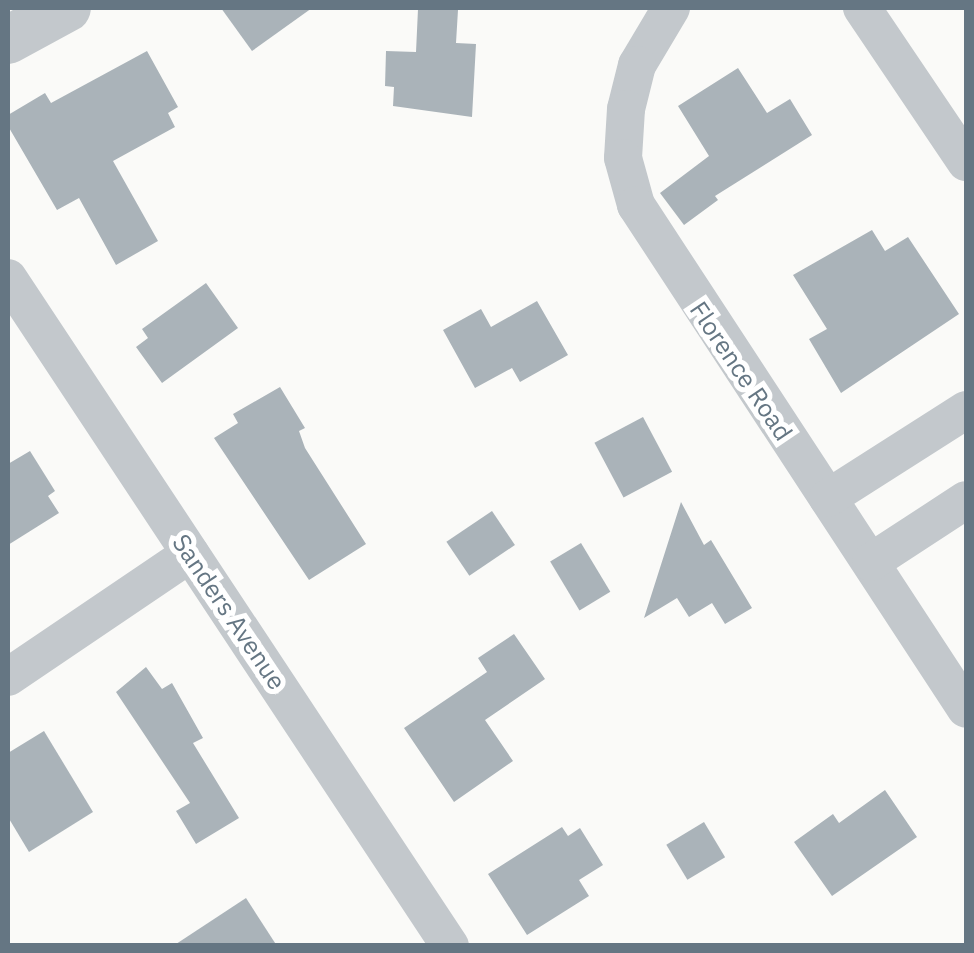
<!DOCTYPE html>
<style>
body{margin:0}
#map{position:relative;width:974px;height:953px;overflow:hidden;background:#fafaf8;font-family:"IBM Plex Sans",sans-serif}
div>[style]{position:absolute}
.building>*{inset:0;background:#aab3b9;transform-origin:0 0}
.minor>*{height:38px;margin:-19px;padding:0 19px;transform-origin:19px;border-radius:19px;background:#c3c8cc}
.tertiary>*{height:48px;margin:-24px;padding:0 24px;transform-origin:24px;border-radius:24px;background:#c3c8cc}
span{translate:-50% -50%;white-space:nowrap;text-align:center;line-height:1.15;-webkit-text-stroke:10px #fff;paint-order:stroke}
.street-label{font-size:25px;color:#657683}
.frame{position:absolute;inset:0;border:10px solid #657683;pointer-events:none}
</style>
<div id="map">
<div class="building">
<div style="clip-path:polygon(221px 8px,312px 8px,252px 51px)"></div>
<div style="clip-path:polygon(418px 9px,458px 10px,456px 43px,476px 44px,472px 117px,393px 106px,394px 87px,385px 86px,386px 51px,416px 52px)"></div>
<div style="clip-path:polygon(147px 51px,178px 107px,168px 113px,175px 127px,113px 161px,158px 241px,116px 265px,79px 198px,57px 210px,8px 126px,8px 115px,45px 93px,51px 103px)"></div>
<div style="clip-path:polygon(738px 68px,767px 113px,790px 99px,812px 135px,715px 196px,718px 200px,684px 225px,660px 193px,709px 156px,678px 106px)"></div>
<div style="clip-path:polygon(872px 230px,885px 251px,908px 237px,959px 314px,841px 393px,809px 339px,827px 329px,793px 275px)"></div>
<div style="clip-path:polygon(206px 283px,238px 328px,162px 383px,136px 347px,148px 338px,142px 329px)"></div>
<div style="clip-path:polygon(537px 301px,568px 355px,520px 382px,512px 368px,475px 388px,443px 330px,481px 309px,491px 327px)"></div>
<div style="clip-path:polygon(280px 387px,305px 428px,299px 431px,305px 448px,366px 544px,309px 580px,214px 438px,238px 423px,233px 414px)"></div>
<div style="left:643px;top:417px;width:62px;height:55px;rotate:62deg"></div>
<div style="clip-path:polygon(30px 451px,55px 491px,48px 496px,59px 513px,8px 545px,8px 464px)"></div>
<div style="clip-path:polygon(681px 502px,704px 545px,711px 540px,752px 608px,725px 624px,712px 603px,689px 617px,677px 598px,644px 618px)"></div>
<div style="left:492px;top:511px;width:41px;height:55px;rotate:56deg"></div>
<div style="left:581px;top:543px;width:57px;height:36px;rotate:59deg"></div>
<div style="clip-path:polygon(514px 634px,545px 679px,485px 720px,513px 761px,454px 802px,404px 728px,487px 672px,478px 658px)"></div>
<div style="clip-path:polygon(146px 667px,162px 689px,172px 683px,203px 738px,193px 743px,239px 818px,196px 844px,176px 811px,190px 803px,116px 692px)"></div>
<div style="clip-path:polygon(44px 731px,93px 812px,29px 852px,8px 817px,8px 753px)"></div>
<div style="clip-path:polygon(885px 790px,917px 837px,832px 896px,794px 842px,833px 814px,839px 823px)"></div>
<div style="left:704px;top:822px;width:41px;height:44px;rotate:59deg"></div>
<div style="clip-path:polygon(562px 827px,568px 836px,580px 828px,603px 865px,579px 880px,589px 896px,527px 935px,488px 874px)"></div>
<div style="clip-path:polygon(246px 898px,277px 946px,173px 946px)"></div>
</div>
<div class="minor">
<div style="left:671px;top:8px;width:66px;rotate:120.8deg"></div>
<div style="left:637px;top:65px;width:45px;rotate:104deg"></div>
<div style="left:626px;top:109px;width:49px;rotate:93.5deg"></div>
<div style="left:623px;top:158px;width:49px;rotate:74.5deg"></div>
<div style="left:636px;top:205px;width:602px;rotate:56.78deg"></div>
<div style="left:862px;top:8px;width:186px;rotate:56deg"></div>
<div style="left:8px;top:278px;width:801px;rotate:56.51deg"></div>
<div style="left:828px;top:498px;width:164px;rotate:-32.5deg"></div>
<div style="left:871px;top:562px;width:113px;rotate:-33.1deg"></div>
<div style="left:8px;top:677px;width:220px;rotate:-34.1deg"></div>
</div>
<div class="tertiary">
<div style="left:8px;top:40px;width:67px;rotate:-28.5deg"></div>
</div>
<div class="street-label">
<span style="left:741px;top:371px;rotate:56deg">Florence Road</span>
<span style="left:229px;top:612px;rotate:56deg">Sanders Avenue</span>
</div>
<div class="frame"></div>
</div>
